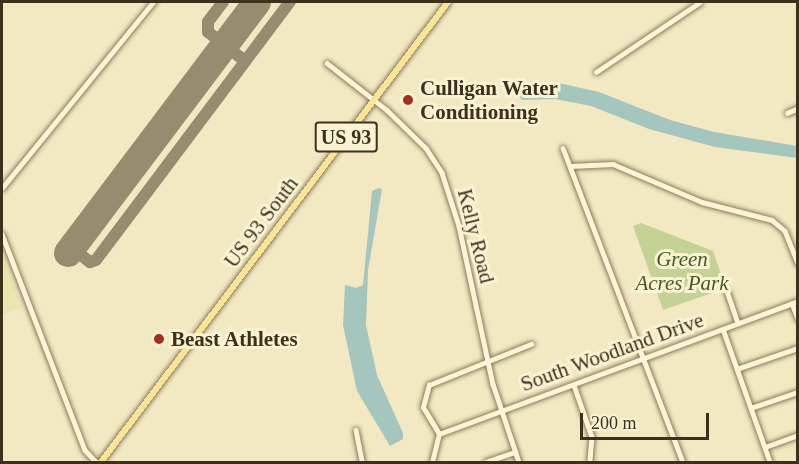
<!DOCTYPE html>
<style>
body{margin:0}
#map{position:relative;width:799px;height:464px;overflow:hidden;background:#f2e9c3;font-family:"Times New Roman",serif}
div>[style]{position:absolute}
.farmland>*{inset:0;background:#e9e6af}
.green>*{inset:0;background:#c4d295}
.water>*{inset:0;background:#a5c5bf}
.taxiway>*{height:12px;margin:-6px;padding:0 6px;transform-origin:6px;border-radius:6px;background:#988c70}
.runway>*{height:28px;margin:-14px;padding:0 14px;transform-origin:14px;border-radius:14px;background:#988c70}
.roads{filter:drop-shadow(0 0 2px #8f7b58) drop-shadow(0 0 2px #8f7b58)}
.minor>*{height:4.5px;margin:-2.25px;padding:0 2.25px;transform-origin:2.25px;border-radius:2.25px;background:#fcf5d7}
.major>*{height:6px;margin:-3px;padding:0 3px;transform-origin:3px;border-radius:3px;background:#f9e598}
.dots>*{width:16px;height:16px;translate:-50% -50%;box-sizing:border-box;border:3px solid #f9f2d3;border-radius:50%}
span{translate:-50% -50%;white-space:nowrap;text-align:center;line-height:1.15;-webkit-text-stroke:6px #f9f2d3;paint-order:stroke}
.shield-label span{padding:2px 4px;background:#f9f2d3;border:2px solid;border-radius:4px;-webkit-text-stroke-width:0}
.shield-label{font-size:20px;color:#3d301d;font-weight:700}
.poi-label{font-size:21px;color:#3d301d;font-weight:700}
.left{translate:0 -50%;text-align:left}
.street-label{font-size:21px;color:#3d301d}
.park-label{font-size:21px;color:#475c22;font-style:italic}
.frame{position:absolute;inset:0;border:3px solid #3d301d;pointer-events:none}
.scale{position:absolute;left:580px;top:413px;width:129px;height:27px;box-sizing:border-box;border:3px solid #3d301d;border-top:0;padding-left:8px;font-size:18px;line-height:21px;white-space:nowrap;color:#3d301d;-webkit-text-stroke:4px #f9f2d3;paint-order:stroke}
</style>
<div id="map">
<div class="farmland">
<div style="clip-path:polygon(2px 253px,22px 307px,2px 315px)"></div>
</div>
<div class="green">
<div style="clip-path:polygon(641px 223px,713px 251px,726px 288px,663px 310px,633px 226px)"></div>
</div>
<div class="water">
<div style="clip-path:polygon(523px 83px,559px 83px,599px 92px,670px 120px,714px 132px,797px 146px,797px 158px,715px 147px,649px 129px,591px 106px,555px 99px,522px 100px,513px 88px)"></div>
<div style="clip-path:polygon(379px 188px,382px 189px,368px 270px,366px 325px,377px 375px,403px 433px,403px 439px,390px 446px,357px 391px,343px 325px,345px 285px,356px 288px,363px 285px,372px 191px)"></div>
</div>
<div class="taxiway">
<div style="left:223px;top:2px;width:25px;rotate:127deg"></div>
<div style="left:208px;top:22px;width:10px;rotate:90deg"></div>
<div style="left:208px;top:32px;width:47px;rotate:38.1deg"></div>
<div style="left:72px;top:248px;width:23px;rotate:38deg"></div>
<div style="left:90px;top:262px;width:6px;rotate:-18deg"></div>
<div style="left:96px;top:260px;width:323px;rotate:-53.1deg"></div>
</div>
<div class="runway">
<div style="left:68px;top:253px;width:314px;rotate:-53deg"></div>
</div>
<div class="roads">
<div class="minor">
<div style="left:327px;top:63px;width:76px;rotate:38.1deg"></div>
<div style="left:387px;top:110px;width:54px;rotate:44.3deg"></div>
<div style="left:426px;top:148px;width:30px;rotate:57deg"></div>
<div style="left:442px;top:173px;width:56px;rotate:72.2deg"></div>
<div style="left:459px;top:226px;width:162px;rotate:77.9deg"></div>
<div style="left:493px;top:384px;width:82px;rotate:71.6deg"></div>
<div style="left:596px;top:72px;width:125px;rotate:-33.9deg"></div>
<div style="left:787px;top:113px;width:12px;rotate:-24deg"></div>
<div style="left:563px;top:148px;width:336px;rotate:69.1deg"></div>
<div style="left:570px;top:166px;width:43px;rotate:-2.7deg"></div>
<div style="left:613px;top:164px;width:97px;rotate:23.1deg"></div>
<div style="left:702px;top:202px;width:72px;rotate:14.4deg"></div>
<div style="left:772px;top:220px;width:17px;rotate:40deg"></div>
<div style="left:785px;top:231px;width:35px;rotate:68deg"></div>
<div style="left:2px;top:188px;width:240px;rotate:-50.9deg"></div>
<div style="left:2px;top:234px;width:231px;rotate:69deg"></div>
<div style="left:85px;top:450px;width:16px;rotate:47deg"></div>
<div style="left:727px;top:291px;width:34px;rotate:71deg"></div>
<div style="left:792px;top:303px;width:17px;rotate:69deg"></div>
<div style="left:723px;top:329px;width:141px;rotate:70.5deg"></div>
<div style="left:737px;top:369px;width:65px;rotate:-19deg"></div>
<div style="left:574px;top:385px;width:55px;rotate:70.9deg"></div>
<div style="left:592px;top:437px;width:25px;rotate:95deg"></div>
<div style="left:751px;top:408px;width:50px;rotate:-18.8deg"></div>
<div style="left:356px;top:430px;width:33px;rotate:79deg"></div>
<div style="left:439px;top:434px;width:383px;rotate:-20.3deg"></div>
<div style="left:439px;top:434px;width:31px;rotate:-121deg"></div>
<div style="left:423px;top:407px;width:23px;rotate:-75deg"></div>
<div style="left:429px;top:385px;width:110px;rotate:-21.9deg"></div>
<div style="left:765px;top:447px;width:35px;rotate:-20deg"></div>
<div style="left:432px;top:462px;width:29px;rotate:-76deg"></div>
<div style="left:486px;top:462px;width:31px;rotate:-19deg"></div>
</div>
<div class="major">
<div style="left:101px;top:462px;width:576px;rotate:-52.97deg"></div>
</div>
</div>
<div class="dots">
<div style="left:408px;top:100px;background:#a42f21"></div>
<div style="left:159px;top:339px;background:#a42f21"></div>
</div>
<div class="shield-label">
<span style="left:346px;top:137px">US 93</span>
</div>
<div class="poi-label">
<span class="left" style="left:420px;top:100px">Culligan Water<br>Conditioning</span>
<span class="left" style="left:171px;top:339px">Beast Athletes</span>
</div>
<div class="street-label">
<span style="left:261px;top:222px;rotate:-53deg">US 93 South</span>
<span style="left:476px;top:236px;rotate:76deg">Kelly Road</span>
<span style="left:612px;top:352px;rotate:-20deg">South Woodland Drive</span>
</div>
<div class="park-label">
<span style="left:682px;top:271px">Green<br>Acres Park</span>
</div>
<div class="frame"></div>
<div class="scale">200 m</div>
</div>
